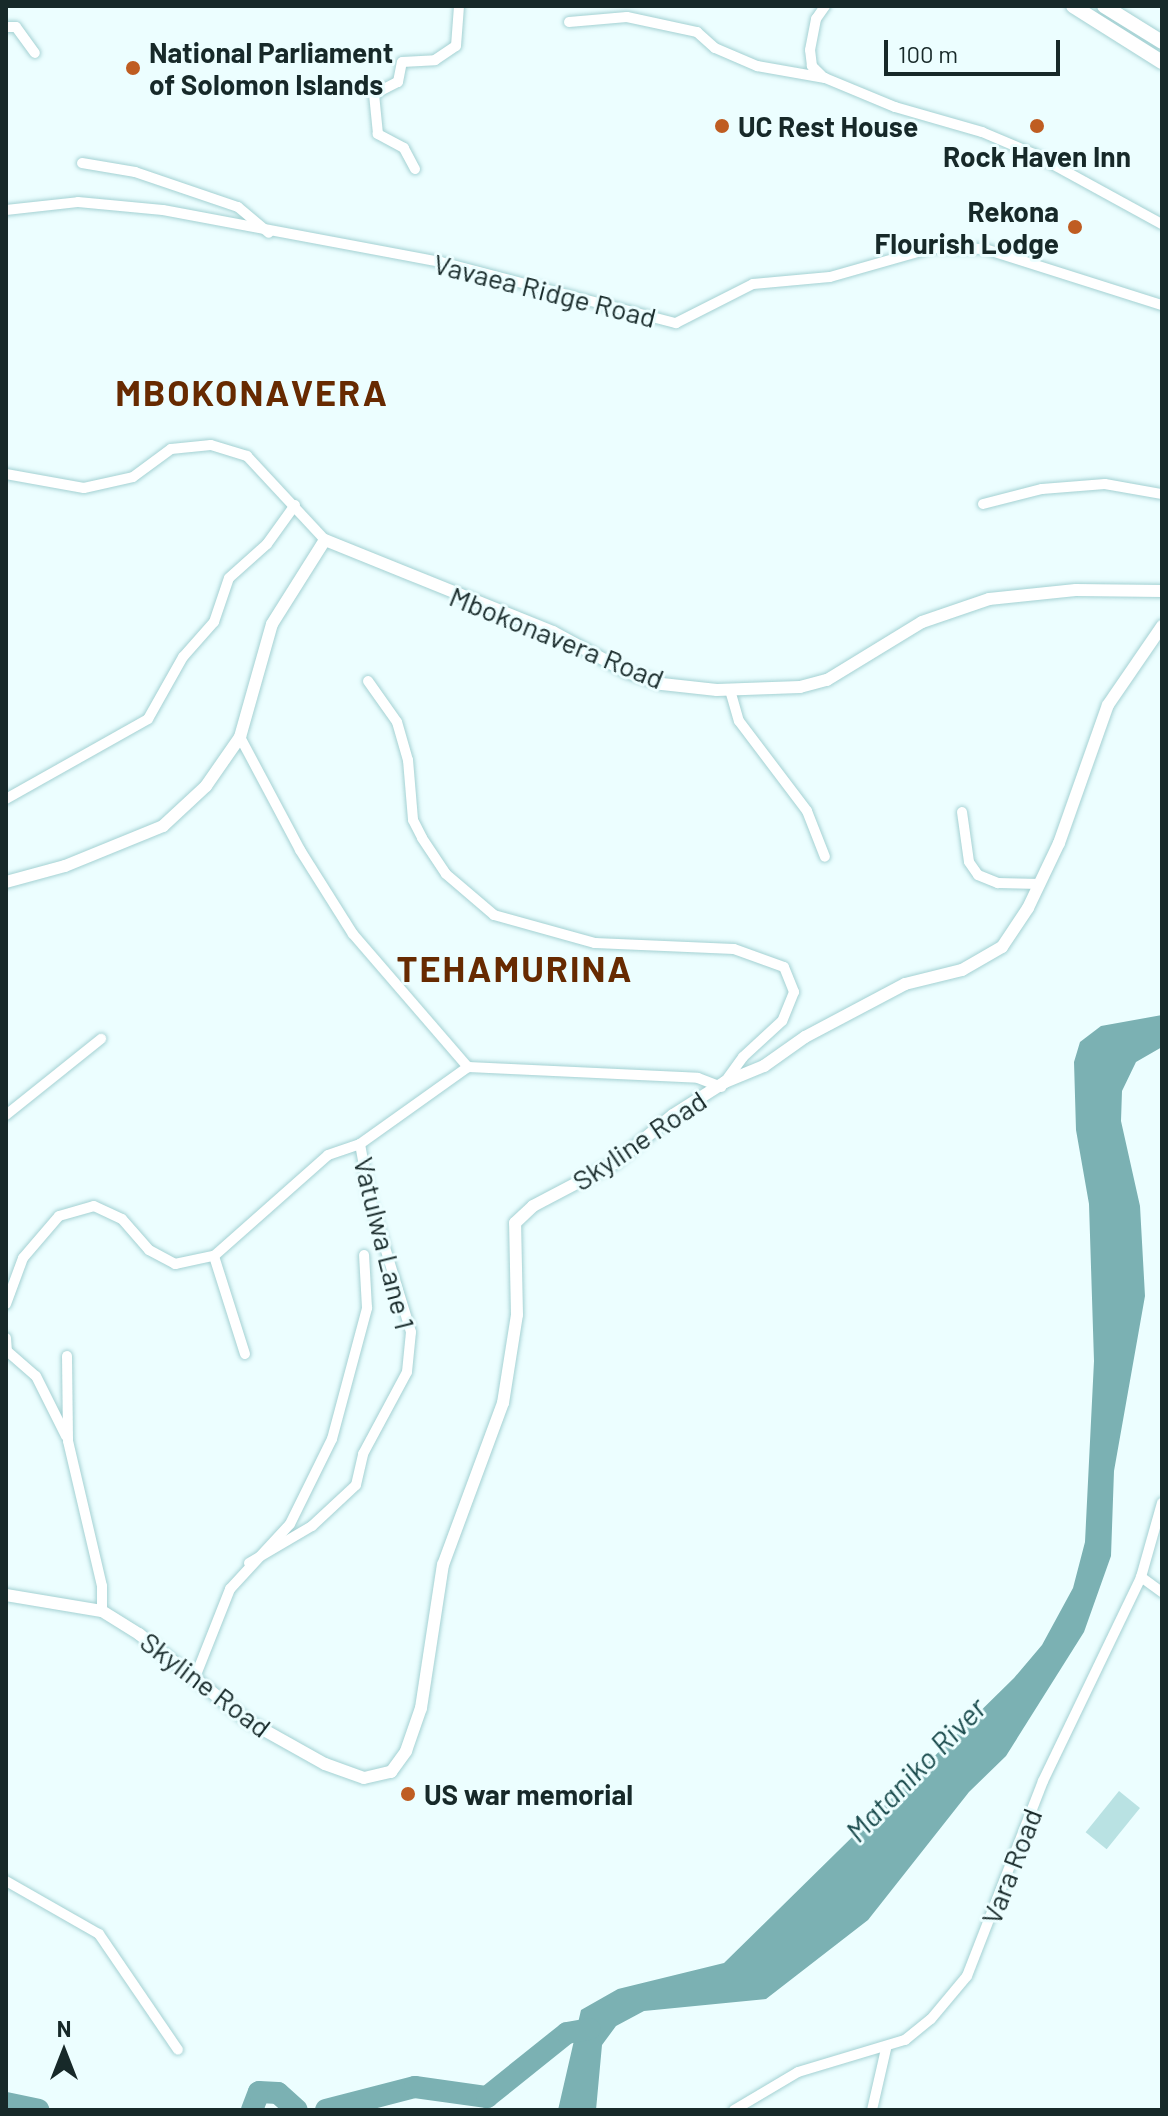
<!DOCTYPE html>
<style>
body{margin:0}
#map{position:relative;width:1168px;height:2116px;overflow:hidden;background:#ecfeff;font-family:Barlow,sans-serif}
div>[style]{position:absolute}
.green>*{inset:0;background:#b9e2e3;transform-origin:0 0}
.water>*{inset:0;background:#7bb1b3}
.river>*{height:22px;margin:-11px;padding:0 11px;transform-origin:11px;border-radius:11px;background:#7bb1b3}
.roads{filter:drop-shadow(0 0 2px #a4d1d3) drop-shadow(0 0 2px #a4d1d3)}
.minor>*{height:10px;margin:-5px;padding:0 5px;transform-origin:5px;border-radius:5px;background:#fff}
.tertiary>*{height:12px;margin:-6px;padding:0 6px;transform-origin:6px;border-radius:6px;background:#fff}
.secondary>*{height:14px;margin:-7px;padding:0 7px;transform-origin:7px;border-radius:7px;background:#fff}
.dots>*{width:22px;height:22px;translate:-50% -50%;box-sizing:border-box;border:4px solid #ecfeff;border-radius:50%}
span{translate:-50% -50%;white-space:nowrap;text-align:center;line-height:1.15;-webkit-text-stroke:6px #ecfeff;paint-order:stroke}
.poi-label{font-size:28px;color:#172929;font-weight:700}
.left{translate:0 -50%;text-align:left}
.right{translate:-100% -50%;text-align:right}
.street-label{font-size:28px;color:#172929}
.water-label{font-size:30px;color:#1b4c4e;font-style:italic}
.district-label{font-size:36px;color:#672a01;font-weight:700;letter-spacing:2px}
.frame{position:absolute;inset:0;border:8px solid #172929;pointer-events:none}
.north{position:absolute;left:24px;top:2012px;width:80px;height:80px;-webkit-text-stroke:6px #ecfeff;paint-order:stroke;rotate:0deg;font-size:22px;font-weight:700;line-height:32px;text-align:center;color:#172929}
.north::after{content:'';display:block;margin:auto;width:28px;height:36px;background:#172929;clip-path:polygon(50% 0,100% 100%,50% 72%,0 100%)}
.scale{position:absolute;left:884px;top:40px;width:176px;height:36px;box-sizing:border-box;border:4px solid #172929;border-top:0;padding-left:10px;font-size:24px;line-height:28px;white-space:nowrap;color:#172929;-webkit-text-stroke:6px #ecfeff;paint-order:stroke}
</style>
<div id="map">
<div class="green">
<div style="left:1119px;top:1791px;width:27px;height:53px;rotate:39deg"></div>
</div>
<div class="water">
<div style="clip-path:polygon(1162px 1015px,1162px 1047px,1136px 1062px,1122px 1091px,1121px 1121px,1140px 1206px,1145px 1296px,1114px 1471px,1111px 1556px,1084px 1632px,1006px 1756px,969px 1792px,868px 1920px,766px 1999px,644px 2011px,616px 2026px,602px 2045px,596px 2110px,558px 2110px,581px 2010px,618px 1989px,724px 1963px,1014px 1678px,1042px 1645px,1073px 1588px,1085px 1542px,1094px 1361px,1089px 1204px,1076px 1130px,1074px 1062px,1080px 1042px,1101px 1026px)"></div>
</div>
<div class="river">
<div style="left:6px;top:2103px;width:33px;rotate:12deg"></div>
<div style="left:252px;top:2110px;width:19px;rotate:-69deg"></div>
<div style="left:259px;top:2092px;width:19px;rotate:3deg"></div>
<div style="left:278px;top:2093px;width:25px;rotate:42deg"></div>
<div style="left:326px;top:2110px;width:92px;rotate:-14.5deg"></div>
<div style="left:415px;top:2087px;width:73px;rotate:7.9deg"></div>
<div style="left:487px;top:2097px;width:102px;rotate:-38.7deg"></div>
<div style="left:567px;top:2033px;width:23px;rotate:-10deg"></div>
</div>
<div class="roads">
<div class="minor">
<div style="left:569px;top:22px;width:58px;rotate:-4.9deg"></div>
<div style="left:627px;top:17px;width:72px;rotate:12.1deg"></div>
<div style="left:697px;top:32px;width:24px;rotate:42deg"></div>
<div style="left:715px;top:48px;width:46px;rotate:23.2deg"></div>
<div style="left:757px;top:66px;width:69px;rotate:10deg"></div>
<div style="left:825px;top:78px;width:76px;rotate:22.5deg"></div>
<div style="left:895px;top:107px;width:91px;rotate:16deg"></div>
<div style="left:982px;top:132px;width:56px;rotate:22.9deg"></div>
<div style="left:1034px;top:154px;width:146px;rotate:28.7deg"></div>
<div style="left:6px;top:27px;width:10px"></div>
<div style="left:16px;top:27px;width:32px;rotate:54deg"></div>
<div style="left:823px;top:77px;width:16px;rotate:-135deg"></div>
<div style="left:812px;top:66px;width:16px;rotate:-97deg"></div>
<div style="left:810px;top:50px;width:32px;rotate:-79deg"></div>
<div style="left:816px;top:19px;width:16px;rotate:-55deg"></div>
<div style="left:82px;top:163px;width:54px;rotate:9.6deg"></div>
<div style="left:135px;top:172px;width:109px;rotate:18.8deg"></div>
<div style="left:238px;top:207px;width:40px;rotate:40deg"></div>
<div style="left:415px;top:169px;width:24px;rotate:-118deg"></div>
<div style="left:404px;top:148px;width:30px;rotate:-152deg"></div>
<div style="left:378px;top:134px;width:40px;rotate:-95.7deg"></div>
<div style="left:374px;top:94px;width:27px;rotate:-27deg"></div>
<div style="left:398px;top:82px;width:20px;rotate:-79deg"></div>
<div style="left:402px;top:62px;width:33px;rotate:-3deg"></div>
<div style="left:435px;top:60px;width:25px;rotate:-34deg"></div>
<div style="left:456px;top:46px;width:40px;rotate:-85.7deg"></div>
<div style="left:6px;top:210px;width:72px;rotate:-6.3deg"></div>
<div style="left:78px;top:202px;width:85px;rotate:5.4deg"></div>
<div style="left:163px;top:210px;width:283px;rotate:10.6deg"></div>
<div style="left:441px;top:262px;width:243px;rotate:14.6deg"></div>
<div style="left:676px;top:323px;width:86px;rotate:-26.9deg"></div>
<div style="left:753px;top:284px;width:77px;rotate:-5.2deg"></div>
<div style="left:830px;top:277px;width:106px;rotate:-15.9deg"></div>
<div style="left:932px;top:248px;width:53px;rotate:1.1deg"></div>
<div style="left:985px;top:249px;width:186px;rotate:17.6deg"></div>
<div style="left:6px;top:474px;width:79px;rotate:10.2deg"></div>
<div style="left:84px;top:488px;width:50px;rotate:-12.7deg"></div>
<div style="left:133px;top:477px;width:47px;rotate:-36.4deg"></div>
<div style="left:171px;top:449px;width:40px;rotate:-5.7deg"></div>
<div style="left:211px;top:445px;width:38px;rotate:17deg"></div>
<div style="left:247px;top:456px;width:115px;rotate:47.1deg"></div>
<div style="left:983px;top:504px;width:61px;rotate:-14.3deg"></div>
<div style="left:1042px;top:489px;width:63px;rotate:-4.5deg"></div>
<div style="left:1105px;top:484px;width:58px;rotate:10deg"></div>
<div style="left:368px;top:681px;width:50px;rotate:54.7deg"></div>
<div style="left:397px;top:722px;width:40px;rotate:74deg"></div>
<div style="left:408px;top:760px;width:60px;rotate:85.2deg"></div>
<div style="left:413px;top:820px;width:20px;rotate:63deg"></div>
<div style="left:422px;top:838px;width:43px;rotate:56.3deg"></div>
<div style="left:446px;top:874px;width:63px;rotate:40.5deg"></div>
<div style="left:494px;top:915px;width:105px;rotate:15.5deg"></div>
<div style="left:595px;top:943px;width:139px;rotate:2.5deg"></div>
<div style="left:734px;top:949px;width:53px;rotate:19.8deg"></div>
<div style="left:784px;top:967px;width:27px;rotate:68deg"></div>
<div style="left:794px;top:992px;width:31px;rotate:112deg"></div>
<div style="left:782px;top:1021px;width:53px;rotate:137.3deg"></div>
<div style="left:743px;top:1057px;width:31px;rotate:126deg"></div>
<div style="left:730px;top:690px;width:32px;rotate:74deg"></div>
<div style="left:739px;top:721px;width:113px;rotate:52.9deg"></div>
<div style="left:807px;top:811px;width:49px;rotate:68.6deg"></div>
<div style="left:240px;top:737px;width:128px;rotate:62deg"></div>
<div style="left:300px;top:850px;width:99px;rotate:57.8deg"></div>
<div style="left:353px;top:934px;width:176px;rotate:49.2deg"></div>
<div style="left:468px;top:1067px;width:230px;rotate:2.7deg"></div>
<div style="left:698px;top:1078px;width:25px;rotate:21deg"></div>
<div style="left:6px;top:799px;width:163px;rotate:-29.4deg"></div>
<div style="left:148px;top:719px;width:71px;rotate:-60.6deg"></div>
<div style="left:183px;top:657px;width:47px;rotate:-48.5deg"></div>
<div style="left:214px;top:622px;width:46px;rotate:-71.2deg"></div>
<div style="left:229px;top:578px;width:51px;rotate:-41.8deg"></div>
<div style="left:267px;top:544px;width:48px;rotate:-54.3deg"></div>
<div style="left:962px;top:812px;width:50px;rotate:82deg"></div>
<div style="left:969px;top:862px;width:16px;rotate:55deg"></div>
<div style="left:978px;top:875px;width:22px;rotate:22deg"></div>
<div style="left:998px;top:883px;width:42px;rotate:1.4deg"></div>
<div style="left:6px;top:1115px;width:122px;rotate:-38.7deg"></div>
<div style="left:6px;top:1304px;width:49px;rotate:-69.7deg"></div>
<div style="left:23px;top:1258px;width:55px;rotate:-49.4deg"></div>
<div style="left:59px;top:1216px;width:36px;rotate:-16deg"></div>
<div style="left:94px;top:1206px;width:31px;rotate:25deg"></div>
<div style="left:122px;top:1219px;width:41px;rotate:48.9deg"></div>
<div style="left:149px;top:1250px;width:30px;rotate:28deg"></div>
<div style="left:175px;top:1264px;width:40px;rotate:-12deg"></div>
<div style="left:6px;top:1338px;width:13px;rotate:86deg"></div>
<div style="left:7px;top:1351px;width:38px;rotate:41deg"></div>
<div style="left:36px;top:1376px;width:67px;rotate:63.4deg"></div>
<div style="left:245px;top:1354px;width:103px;rotate:-107.6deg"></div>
<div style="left:214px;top:1256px;width:152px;rotate:-41.5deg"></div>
<div style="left:328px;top:1155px;width:34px;rotate:-19deg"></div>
<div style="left:360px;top:1144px;width:133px;rotate:-35.5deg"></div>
<div style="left:67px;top:1356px;width:85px;rotate:89.3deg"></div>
<div style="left:68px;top:1441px;width:149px;rotate:76.8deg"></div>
<div style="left:102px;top:1586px;width:25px;rotate:90deg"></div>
<div style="left:249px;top:1563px;width:73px;rotate:-30.4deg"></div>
<div style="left:312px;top:1526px;width:60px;rotate:-43deg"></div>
<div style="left:356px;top:1485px;width:32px;rotate:-77deg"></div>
<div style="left:363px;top:1454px;width:93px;rotate:-61.8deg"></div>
<div style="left:407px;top:1372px;width:40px;rotate:-84.3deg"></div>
<div style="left:411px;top:1332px;width:139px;rotate:-107.1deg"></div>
<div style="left:370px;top:1199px;width:56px;rotate:-100.3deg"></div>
<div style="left:1141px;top:1577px;width:26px;rotate:36deg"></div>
<div style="left:194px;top:1680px;width:98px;rotate:-68.4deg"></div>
<div style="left:230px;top:1589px;width:88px;rotate:-47.3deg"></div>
<div style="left:290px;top:1524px;width:95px;rotate:-63.7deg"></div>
<div style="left:332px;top:1439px;width:136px;rotate:-75deg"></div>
<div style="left:367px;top:1308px;width:53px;rotate:-93.2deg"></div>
<div style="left:6px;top:1881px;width:107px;rotate:29.7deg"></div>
<div style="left:99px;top:1934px;width:140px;rotate:55.7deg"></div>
<div style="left:734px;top:2110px;width:74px;rotate:-30.7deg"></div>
<div style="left:798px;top:2072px;width:112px;rotate:-16.7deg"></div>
<div style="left:905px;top:2040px;width:33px;rotate:-39deg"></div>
<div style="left:931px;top:2019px;width:56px;rotate:-50.1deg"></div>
<div style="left:967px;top:1976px;width:209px;rotate:-68.7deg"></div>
<div style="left:1043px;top:1781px;width:226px;rotate:-64.3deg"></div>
<div style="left:1141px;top:1577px;width:77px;rotate:-74.2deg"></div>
<div style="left:872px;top:2110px;width:63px;rotate:-77.1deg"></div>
</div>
<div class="tertiary">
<div style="left:6px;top:882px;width:61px;rotate:-15.2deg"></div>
<div style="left:65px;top:866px;width:106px;rotate:-22.2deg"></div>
<div style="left:163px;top:826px;width:59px;rotate:-42.9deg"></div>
<div style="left:206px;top:786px;width:60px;rotate:-55.2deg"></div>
<div style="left:240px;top:737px;width:117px;rotate:-74.2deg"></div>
<div style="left:272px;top:624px;width:99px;rotate:-57.8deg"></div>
<div style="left:325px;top:540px;width:246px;rotate:22deg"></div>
<div style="left:553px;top:632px;width:84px;rotate:28.4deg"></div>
<div style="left:627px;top:672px;width:37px;rotate:19deg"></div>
<div style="left:662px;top:684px;width:55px;rotate:6.2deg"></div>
<div style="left:717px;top:690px;width:83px;rotate:-2.1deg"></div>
<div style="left:800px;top:687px;width:28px;rotate:-15deg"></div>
<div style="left:827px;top:680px;width:111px;rotate:-31.4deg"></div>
<div style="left:922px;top:622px;width:71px;rotate:-18.9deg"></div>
<div style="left:989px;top:599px;width:87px;rotate:-5.9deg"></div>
<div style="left:1076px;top:590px;width:86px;rotate:0.7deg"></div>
<div style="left:6px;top:1595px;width:97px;rotate:9.5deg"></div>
<div style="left:102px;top:1611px;width:44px;rotate:31.9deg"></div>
<div style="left:139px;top:1634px;width:139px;rotate:38.6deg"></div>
<div style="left:248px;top:1721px;width:88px;rotate:29.2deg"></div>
<div style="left:325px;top:1764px;width:41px;rotate:19.7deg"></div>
<div style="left:364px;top:1778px;width:28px;rotate:-13deg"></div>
<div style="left:391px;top:1772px;width:26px;rotate:-54deg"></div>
<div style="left:406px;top:1751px;width:46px;rotate:-70.8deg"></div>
<div style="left:421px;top:1708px;width:145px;rotate:-81.3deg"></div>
<div style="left:443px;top:1565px;width:173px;rotate:-69.7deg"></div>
<div style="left:503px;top:1403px;width:89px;rotate:-81deg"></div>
<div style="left:517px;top:1315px;width:92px;rotate:-91.2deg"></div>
<div style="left:515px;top:1223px;width:25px;rotate:-43deg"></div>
<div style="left:533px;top:1206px;width:93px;rotate:-27.7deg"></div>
<div style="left:615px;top:1163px;width:75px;rotate:-39.6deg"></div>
<div style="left:673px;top:1115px;width:62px;rotate:-32.4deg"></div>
<div style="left:725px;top:1082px;width:42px;rotate:-22.3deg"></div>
<div style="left:764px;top:1066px;width:50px;rotate:-35.3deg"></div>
<div style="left:805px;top:1037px;width:113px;rotate:-27.9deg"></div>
<div style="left:905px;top:984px;width:59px;rotate:-13.8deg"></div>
<div style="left:962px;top:970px;width:46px;rotate:-29.9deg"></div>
<div style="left:1002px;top:947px;width:47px;rotate:-56.3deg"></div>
<div style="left:1028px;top:908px;width:72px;rotate:-64.5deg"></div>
<div style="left:1059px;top:843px;width:146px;rotate:-70.5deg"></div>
<div style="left:1108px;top:705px;width:96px;rotate:-55.6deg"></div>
</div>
<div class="secondary">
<div style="left:1073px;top:6px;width:105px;rotate:32.2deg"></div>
<div style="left:1104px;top:6px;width:68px;rotate:31.8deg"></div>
</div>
</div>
<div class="dots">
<div style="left:133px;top:68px;background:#bf5d22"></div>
<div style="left:722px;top:126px;background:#bf5d22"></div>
<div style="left:1037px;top:126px;background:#bf5d22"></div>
<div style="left:1075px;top:227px;background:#bf5d22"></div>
<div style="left:408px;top:1794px;background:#bf5d22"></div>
</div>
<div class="poi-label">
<span class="left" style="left:149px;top:68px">National Parliament<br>of Solomon Islands</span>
<span class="left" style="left:738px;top:126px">UC Rest House</span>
<span style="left:1037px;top:156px">Rock Haven Inn</span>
<span class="right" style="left:1059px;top:227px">Rekona<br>Flourish Lodge</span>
<span class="left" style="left:424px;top:1794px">US war memorial</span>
</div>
<div class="street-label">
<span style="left:545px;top:290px;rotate:14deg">Vavaea Ridge Road</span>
<span style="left:557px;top:637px;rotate:22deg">Mbokonavera Road</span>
<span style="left:639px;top:1140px;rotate:-34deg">Skyline Road</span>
<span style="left:385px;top:1243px;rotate:76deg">Vatulwa Lane 1</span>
<span style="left:206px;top:1684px;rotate:37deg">Skyline Road</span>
<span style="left:1011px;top:1866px;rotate:-69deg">Vara Road</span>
</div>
<div class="water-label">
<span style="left:915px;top:1769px;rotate:-46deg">Mataniko River</span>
</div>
<div class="district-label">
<span style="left:252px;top:392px">MBOKONAVERA</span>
<span style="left:515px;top:968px">TEHAMURINA</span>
</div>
<div class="frame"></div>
<div class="north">N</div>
<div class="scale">100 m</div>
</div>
